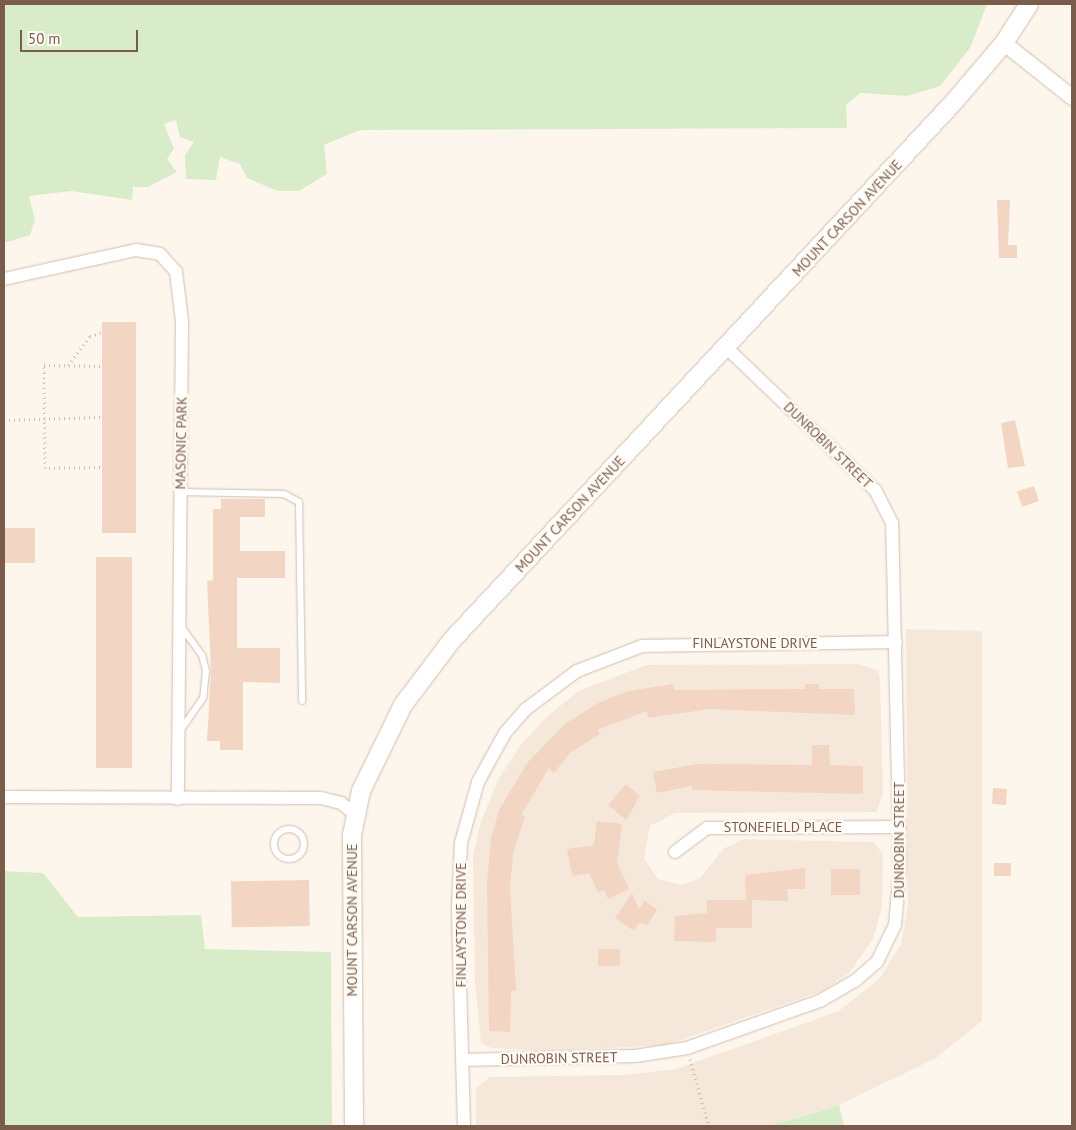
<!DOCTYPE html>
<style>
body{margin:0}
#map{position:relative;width:1076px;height:1130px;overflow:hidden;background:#fdf6ec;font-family:"PT Sans",sans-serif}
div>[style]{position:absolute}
.residential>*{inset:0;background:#f5e8da}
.green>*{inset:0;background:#d8ecc9}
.building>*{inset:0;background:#f3d5c3;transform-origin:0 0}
.path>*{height:3px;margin-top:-1.5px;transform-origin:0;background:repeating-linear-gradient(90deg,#d9b8a5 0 1px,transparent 0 5px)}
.roads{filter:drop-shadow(0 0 1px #d1beb0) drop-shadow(0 0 1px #d1beb0)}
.service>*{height:6px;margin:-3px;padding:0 3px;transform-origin:3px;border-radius:3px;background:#fff}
.service>.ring{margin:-3px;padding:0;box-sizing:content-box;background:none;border:6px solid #fff;border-radius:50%}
.minor>*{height:12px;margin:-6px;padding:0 6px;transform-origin:6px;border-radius:6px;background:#fff}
.tertiary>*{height:15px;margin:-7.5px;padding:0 7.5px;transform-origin:7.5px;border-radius:7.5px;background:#fff}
.secondary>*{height:18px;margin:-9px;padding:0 9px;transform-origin:9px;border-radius:9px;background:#fff}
span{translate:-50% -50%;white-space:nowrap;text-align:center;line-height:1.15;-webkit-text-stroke:4.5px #fffaf3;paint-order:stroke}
.street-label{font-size:14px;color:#7a5c4d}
.frame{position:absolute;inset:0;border:5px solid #7a5c4d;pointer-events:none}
.scale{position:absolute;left:20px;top:30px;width:118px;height:22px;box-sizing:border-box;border:2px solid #7a5c4d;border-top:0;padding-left:6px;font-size:15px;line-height:18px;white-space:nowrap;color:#7a5c4d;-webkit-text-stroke:4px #fffaf3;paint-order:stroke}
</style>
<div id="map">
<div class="residential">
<div style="clip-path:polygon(906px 629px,982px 631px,982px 1021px,936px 1058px,839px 1105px,767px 1126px,476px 1126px,476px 1088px,490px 1077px,623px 1075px,676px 1069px,839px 1011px,880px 978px,901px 944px,908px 905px)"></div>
<div style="clip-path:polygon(857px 664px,878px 670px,880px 680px,883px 794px,876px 812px,675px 813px,650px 826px,644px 859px,658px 879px,682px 885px,700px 878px,723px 849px,744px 839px,873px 842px,883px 854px,882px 907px,873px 939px,849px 973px,822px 991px,666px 1045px,550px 1051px,491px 1048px,481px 1043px,475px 982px,473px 857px,480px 824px,498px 780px,522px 743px,549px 715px,579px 691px,646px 665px)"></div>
</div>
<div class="green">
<div style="clip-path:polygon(4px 4px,987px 4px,970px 48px,940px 86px,908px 96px,860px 93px,846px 105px,847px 128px,360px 130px,324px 145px,327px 174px,299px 191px,277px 191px,247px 178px,240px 164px,220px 157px,216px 180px,186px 179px,185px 155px,194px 142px,180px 137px,176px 120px,164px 124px,174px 149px,167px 159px,177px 172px,148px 187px,133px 187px,132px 200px,71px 191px,29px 196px,35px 220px,30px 235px,8px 242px,4px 242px)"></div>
<div style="clip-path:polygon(4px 871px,43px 873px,78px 917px,201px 915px,205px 949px,331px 952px,332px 1126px,4px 1126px)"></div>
<div style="clip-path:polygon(839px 1105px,844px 1126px,767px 1126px,810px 1114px)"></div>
</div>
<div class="building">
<div style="clip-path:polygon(997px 200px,1010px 200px,1008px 245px,1017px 245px,1017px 258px,999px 258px)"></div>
<div style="left:102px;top:322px;width:34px;height:211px"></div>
<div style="clip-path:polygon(1015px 420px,1025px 466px,1008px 468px,1001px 423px)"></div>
<div style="left:1034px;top:486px;width:16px;height:18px;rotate:72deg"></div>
<div style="clip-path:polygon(221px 499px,265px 499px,265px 517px,240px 517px,240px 551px,285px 551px,285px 578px,237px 578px,237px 648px,280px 648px,280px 683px,243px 682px,243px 750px,220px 750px,220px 741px,207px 741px,211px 672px,207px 581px,213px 580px,213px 509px,221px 509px)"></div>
<div style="left:4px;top:528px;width:31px;height:35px"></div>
<div style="left:96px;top:557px;width:36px;height:211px"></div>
<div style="clip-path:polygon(673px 684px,674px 690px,805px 689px,805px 684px,819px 684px,819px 689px,854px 689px,855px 715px,710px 709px,648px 718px,647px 711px,597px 730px,600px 734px,571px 752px,554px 773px,549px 768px,521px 815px,525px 816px,513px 854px,510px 888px,516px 991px,511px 991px,510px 1032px,489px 1031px,487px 884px,491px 838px,499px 810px,527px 763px,565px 724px,598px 703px,628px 691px)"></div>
<div style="clip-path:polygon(812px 745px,829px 745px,830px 765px,863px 766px,863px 794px,692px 790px,692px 786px,657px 793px,653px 772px,697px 764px,812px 765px)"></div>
<div style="clip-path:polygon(626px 784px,640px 796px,626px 820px,608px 805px)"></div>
<div style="left:993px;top:788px;width:14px;height:16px;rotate:4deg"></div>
<div style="clip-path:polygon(597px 821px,622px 824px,617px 863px,629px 889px,608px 899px,604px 890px,598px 892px,589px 873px,572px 876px,567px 849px,594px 845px)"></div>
<div style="left:994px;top:863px;width:17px;height:13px"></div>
<div style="clip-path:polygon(805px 868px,805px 889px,787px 889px,788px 901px,752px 900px,752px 928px,716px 928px,716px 942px,674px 941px,675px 916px,707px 913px,707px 900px,746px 900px,745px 875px)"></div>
<div style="left:831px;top:869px;width:29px;height:26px"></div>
<div style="left:309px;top:880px;width:46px;height:78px;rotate:89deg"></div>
<div style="clip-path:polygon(632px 893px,639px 909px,645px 901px,657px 910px,647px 925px,639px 923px,634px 931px,615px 918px)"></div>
<div style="left:598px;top:949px;width:22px;height:17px"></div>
</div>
<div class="path">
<div style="left:68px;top:365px;width:36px;rotate:-53deg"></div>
<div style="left:90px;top:336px;width:13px;rotate:-18deg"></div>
<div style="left:4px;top:420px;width:97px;rotate:-1.8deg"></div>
<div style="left:100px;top:467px;width:55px;rotate:179deg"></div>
<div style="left:45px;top:468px;width:103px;rotate:-90.6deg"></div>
<div style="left:44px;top:365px;width:57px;rotate:1deg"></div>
<div style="left:690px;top:1059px;width:70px;rotate:74.2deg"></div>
</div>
<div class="roads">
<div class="service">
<div style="left:181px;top:492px;width:103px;rotate:1.1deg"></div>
<div style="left:284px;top:494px;width:17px;rotate:28deg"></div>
<div style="left:299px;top:502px;width:199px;rotate:89.1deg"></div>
<div style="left:180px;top:625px;width:37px;rotate:54deg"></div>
<div style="left:202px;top:655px;width:16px;rotate:76deg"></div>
<div style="left:206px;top:671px;width:27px;rotate:96deg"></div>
<div style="left:203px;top:698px;width:39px;rotate:125deg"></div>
<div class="ring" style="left:274px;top:829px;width:24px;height:24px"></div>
</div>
<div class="minor">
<div style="left:4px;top:279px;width:135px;rotate:-12.4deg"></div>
<div style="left:136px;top:250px;width:24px;rotate:9deg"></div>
<div style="left:160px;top:254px;width:24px;rotate:48deg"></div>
<div style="left:176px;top:272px;width:49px;rotate:83deg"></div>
<div style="left:182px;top:321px;width:478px;rotate:90.5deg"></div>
<div style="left:4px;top:797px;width:317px;rotate:0.2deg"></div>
<div style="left:321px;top:798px;width:21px;rotate:14deg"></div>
<div style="left:341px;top:803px;width:19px;rotate:39deg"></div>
<div style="left:675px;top:852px;width:40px;rotate:-37deg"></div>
<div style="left:707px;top:828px;width:193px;rotate:-0.3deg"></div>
<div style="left:463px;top:1060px;width:172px;rotate:-1.3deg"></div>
<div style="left:635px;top:1056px;width:53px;rotate:-8.7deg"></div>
<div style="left:687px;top:1048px;width:141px;rotate:-19.5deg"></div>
<div style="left:820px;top:1001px;width:42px;rotate:-30.3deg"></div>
<div style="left:856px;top:980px;width:28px;rotate:-41deg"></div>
<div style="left:877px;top:962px;width:41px;rotate:-64.1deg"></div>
<div style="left:895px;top:925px;width:56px;rotate:-84.9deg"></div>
<div style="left:900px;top:869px;width:346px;rotate:-91.3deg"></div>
<div style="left:892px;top:523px;width:37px;rotate:-117deg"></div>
<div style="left:875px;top:490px;width:207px;rotate:-136.2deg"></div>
<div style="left:464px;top:1126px;width:219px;rotate:-91.6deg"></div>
<div style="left:458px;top:907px;width:64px;rotate:-87.3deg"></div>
<div style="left:461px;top:843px;width:63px;rotate:-74.4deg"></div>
<div style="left:478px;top:782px;width:56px;rotate:-61.1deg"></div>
<div style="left:505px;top:733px;width:32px;rotate:-49deg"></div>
<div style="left:526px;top:709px;width:64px;rotate:-36.7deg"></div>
<div style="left:577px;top:671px;width:70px;rotate:-21deg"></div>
<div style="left:642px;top:646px;width:254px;rotate:-0.9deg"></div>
</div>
<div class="tertiary">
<div style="left:1004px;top:43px;width:87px;rotate:38.5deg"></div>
</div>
<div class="secondary">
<div style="left:354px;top:1126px;width:291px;rotate:-90.4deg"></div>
<div style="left:352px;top:835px;width:45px;rotate:-78.4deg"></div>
<div style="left:361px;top:791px;width:96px;rotate:-64deg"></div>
<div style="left:403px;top:705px;width:81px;rotate:-53deg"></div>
<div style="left:452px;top:640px;width:734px;rotate:-46.99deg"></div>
<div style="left:953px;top:103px;width:79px;rotate:-49.6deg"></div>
<div style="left:1004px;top:43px;width:46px;rotate:-57.3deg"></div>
</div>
</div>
<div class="street-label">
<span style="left:847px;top:218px;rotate:-47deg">MOUNT CARSON AVENUE</span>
<span style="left:181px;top:443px;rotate:-89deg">MASONIC PARK</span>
<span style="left:828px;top:445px;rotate:44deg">DUNROBIN STREET</span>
<span style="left:570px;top:514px;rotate:-47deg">MOUNT CARSON AVENUE</span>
<span style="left:755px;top:643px">FINLAYSTONE DRIVE</span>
<span style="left:783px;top:827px">STONEFIELD PLACE</span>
<span style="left:899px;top:840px;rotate:-90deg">DUNROBIN STREET</span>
<span style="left:352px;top:920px;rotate:-90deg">MOUNT CARSON AVENUE</span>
<span style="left:461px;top:925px;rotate:-90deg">FINLAYSTONE DRIVE</span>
<span style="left:559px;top:1058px;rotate:-1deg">DUNROBIN STREET</span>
</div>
<div class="frame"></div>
<div class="scale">50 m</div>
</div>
